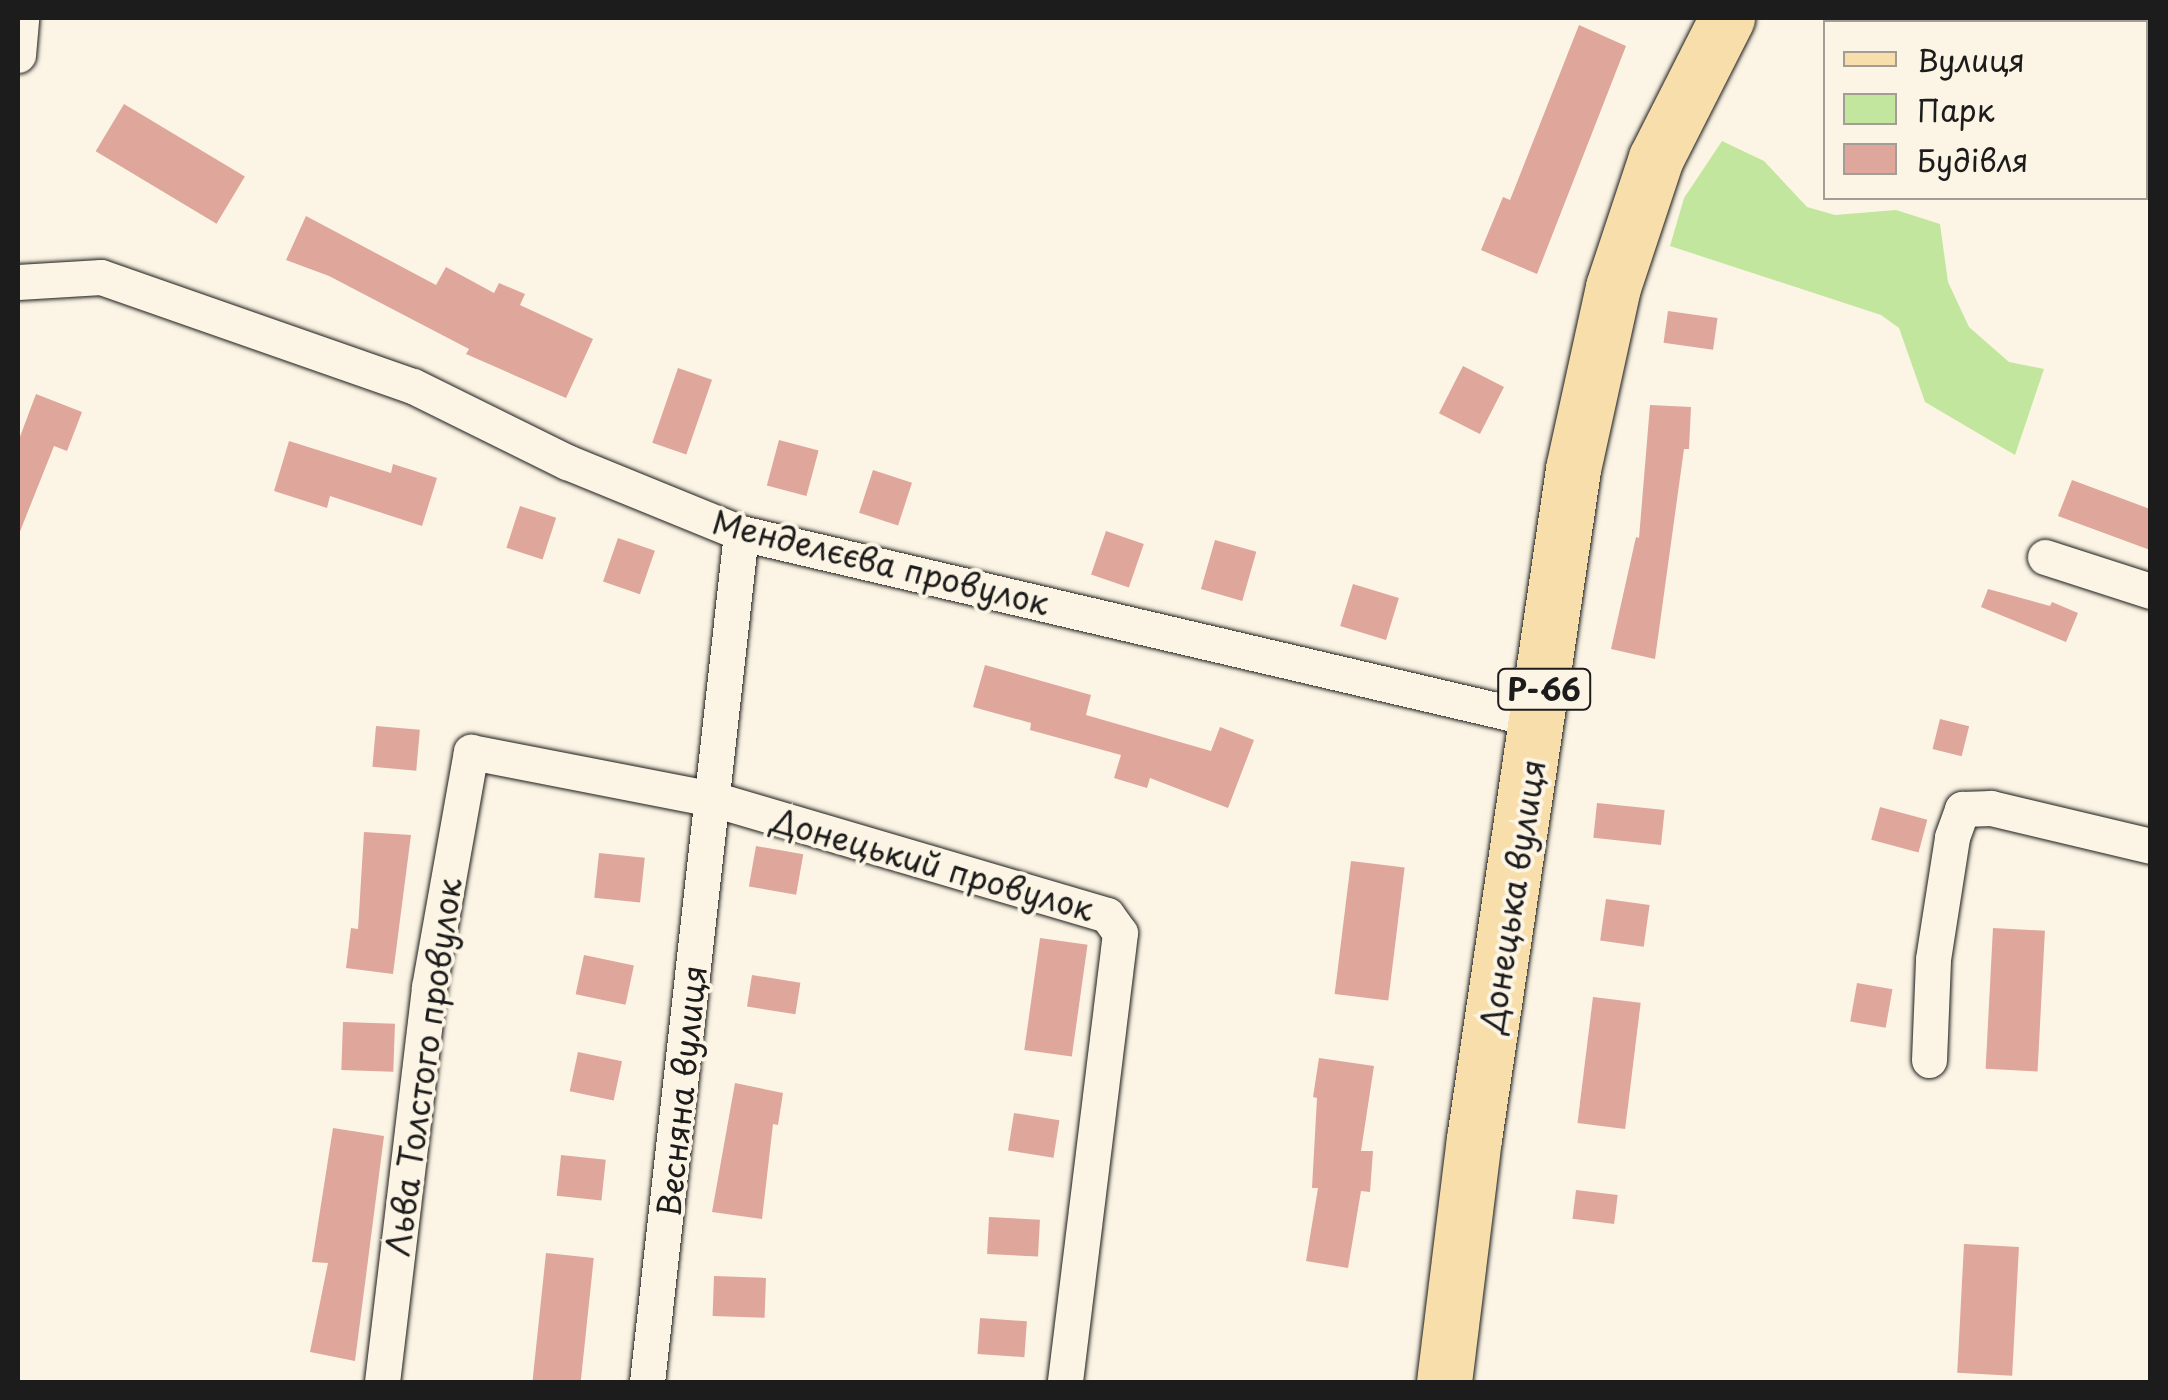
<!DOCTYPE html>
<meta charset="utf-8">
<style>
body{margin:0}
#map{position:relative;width:2168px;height:1400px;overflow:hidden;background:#fcf5e5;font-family:"Playpen Sans",sans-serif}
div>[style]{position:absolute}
.green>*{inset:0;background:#c3e69f}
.building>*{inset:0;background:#dfa69b;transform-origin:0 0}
.roads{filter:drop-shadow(0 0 2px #1c1c1c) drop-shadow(0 0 2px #1c1c1c)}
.minor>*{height:35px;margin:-17.5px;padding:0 17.5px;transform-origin:17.5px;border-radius:17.5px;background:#fcf5e5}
.primary>*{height:55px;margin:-27.5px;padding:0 27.5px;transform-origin:27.5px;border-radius:27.5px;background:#f8deab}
span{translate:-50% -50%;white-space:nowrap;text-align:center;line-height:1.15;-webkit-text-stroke:8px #fcf5e5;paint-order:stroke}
.shield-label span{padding:2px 8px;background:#fcf5e5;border:2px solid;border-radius:8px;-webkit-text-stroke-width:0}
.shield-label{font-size:30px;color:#1c1c1c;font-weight:700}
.street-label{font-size:32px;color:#1c1c1c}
.frame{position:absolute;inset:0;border:20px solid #1c1c1c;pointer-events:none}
.legend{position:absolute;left:1823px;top:20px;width:325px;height:180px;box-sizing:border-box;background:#fcf5e5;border:2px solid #a29e95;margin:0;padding:12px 18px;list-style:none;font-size:30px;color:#1c1c1c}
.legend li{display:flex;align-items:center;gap:20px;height:50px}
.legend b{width:50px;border:2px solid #a29e95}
</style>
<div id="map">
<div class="green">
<div style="clip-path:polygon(1722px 141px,1764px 161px,1807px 207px,1835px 215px,1896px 210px,1940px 224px,1948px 282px,1969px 327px,2009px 362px,2044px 369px,2015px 455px,1925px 402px,1899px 328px,1881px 315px,1670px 246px,1684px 198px)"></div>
</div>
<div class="building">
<div style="clip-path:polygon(1579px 25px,1626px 46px,1537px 274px,1481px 250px,1503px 197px,1510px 200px)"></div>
<div style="left:124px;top:104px;width:141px;height:55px;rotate:31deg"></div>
<div style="clip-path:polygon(306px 216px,436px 285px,446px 267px,494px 293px,499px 283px,525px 294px,520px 305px,593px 339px,566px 398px,466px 354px,469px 349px,329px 276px,286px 260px)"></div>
<div style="left:1668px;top:311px;width:50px;height:32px;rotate:8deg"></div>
<div style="left:1463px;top:366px;width:46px;height:53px;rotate:27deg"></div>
<div style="left:678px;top:368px;width:36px;height:79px;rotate:19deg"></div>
<div style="clip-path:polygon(36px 394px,82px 412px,67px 451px,54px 446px,19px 534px,18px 442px)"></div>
<div style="clip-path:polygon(1650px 405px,1691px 407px,1689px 449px,1684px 449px,1655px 659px,1611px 649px,1636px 537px,1639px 538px)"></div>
<div style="left:779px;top:440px;width:41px;height:47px;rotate:15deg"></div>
<div style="clip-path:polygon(289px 441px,391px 473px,393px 464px,437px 478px,422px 526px,330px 496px,327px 508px,274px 491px)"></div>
<div style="left:873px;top:470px;width:41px;height:45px;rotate:18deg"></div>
<div style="clip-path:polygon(2072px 480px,2150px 509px,2150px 550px,2058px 516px)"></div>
<div style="left:520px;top:506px;width:38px;height:44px;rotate:18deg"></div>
<div style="left:1106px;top:531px;width:40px;height:46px;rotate:19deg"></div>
<div style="left:618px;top:538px;width:39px;height:46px;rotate:19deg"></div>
<div style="left:1215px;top:540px;width:43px;height:51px;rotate:16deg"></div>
<div style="left:1353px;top:584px;width:48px;height:44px;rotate:17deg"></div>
<div style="clip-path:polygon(1988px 589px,2050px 606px,2052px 602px,2078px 613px,2066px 642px,1981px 607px)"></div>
<div style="clip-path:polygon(985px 665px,1091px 695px,1086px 715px,1211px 751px,1220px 727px,1254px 740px,1228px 808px,1150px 778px,1147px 788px,1114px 778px,1121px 755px,1030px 730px,1031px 723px,973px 707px)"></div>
<div style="left:1940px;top:719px;width:30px;height:31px;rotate:14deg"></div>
<div style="left:376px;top:726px;width:44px;height:41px;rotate:5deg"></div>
<div style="left:1597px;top:803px;width:68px;height:35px;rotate:6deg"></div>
<div style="left:1880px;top:807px;width:49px;height:34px;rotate:15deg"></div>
<div style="clip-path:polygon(364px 832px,411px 835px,393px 974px,346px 968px,351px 928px,358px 929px)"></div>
<div style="left:756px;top:846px;width:48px;height:41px;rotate:10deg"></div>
<div style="left:599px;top:853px;width:46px;height:45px;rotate:6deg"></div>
<div style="left:1351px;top:861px;width:54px;height:134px;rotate:7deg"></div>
<div style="left:1606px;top:899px;width:44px;height:42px;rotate:8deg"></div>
<div style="left:1993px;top:928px;width:52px;height:141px;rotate:3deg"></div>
<div style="left:1040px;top:938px;width:48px;height:113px;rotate:8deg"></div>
<div style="left:584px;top:955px;width:51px;height:40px;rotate:12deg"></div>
<div style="left:752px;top:975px;width:49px;height:32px;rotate:9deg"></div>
<div style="left:1857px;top:983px;width:36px;height:39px;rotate:10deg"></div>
<div style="left:1593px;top:997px;width:48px;height:127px;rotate:7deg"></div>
<div style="left:343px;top:1022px;width:52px;height:48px;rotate:2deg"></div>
<div style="left:578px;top:1052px;width:45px;height:40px;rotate:12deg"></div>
<div style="clip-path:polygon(1319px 1058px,1374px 1066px,1361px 1151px,1373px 1151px,1370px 1192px,1361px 1191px,1348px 1268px,1306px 1261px,1318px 1188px,1312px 1188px,1317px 1098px,1313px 1097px)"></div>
<div style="clip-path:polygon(735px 1083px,783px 1093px,778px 1125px,773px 1124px,762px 1219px,712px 1212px)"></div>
<div style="left:1014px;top:1113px;width:46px;height:38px;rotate:9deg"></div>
<div style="clip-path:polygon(333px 1128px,384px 1136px,355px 1361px,310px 1352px,328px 1263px,312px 1262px)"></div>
<div style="left:561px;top:1155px;width:45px;height:41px;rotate:6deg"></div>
<div style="left:1576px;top:1190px;width:42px;height:29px;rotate:7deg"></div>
<div style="left:989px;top:1217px;width:51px;height:37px;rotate:3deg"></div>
<div style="left:1964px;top:1244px;width:55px;height:129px;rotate:3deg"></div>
<div style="left:546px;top:1253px;width:48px;height:130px;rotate:6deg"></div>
<div style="left:714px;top:1276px;width:52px;height:40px;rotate:2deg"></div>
<div style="left:980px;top:1318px;width:47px;height:36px;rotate:4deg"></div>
</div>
<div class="roads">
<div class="minor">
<div style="left:2098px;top:18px;width:14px;rotate:17deg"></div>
<div style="left:2146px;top:37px;width:4px;rotate:27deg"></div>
<div style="left:18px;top:55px;width:37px;rotate:-85deg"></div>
<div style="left:18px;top:282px;width:83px;rotate:-3.4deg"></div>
<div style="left:101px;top:277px;width:330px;rotate:19.3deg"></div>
<div style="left:413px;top:386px;width:172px;rotate:26.3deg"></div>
<div style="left:567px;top:462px;width:188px;rotate:22.2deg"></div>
<div style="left:741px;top:533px;width:820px;rotate:13.19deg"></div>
<div style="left:2045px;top:557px;width:110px;rotate:17.9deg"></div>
<div style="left:1929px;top:1060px;width:101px;rotate:-87.7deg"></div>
<div style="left:1933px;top:959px;width:123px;rotate:-81.1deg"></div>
<div style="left:1952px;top:837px;width:30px;rotate:-70deg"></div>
<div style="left:1962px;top:809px;width:29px;rotate:-2deg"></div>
<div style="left:1991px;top:808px;width:163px;rotate:13.4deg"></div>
<div style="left:382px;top:1382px;width:398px;rotate:-83.2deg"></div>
<div style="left:429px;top:987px;width:239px;rotate:-79.9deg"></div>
<div style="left:471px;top:752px;width:247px;rotate:11deg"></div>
<div style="left:713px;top:799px;width:411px;rotate:16.4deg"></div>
<div style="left:1107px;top:915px;width:22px;rotate:54deg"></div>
<div style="left:1120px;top:933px;width:452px;rotate:97deg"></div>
<div style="left:647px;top:1382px;width:854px;rotate:-83.68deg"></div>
</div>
<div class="primary">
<div style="left:1444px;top:1382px;width:245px;rotate:-83deg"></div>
<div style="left:1474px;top:1139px;width:677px;rotate:-81.59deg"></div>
<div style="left:1573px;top:469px;width:186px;rotate:-77.6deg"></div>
<div style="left:1613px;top:287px;width:136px;rotate:-71.6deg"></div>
<div style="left:1656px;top:158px;width:157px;rotate:-63.1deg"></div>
</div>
</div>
<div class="shield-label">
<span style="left:1544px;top:689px">Р-66</span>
</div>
<div class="street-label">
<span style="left:881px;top:562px;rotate:14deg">Менделєєва провулок</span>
<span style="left:933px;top:864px;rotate:16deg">Донецький провулок</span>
<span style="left:1512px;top:896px;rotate:-81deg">Донецька вулиця</span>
<span style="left:423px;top:1067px;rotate:-82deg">Льва Толстого провулок</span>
<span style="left:681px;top:1091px;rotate:-84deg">Весняна вулиця</span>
</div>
<div class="frame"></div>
<ul class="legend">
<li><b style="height:12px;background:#f8deab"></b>Вулиця</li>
<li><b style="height:28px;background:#c3e69f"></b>Парк</li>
<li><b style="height:28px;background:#dfa69b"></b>Будівля</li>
</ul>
</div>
